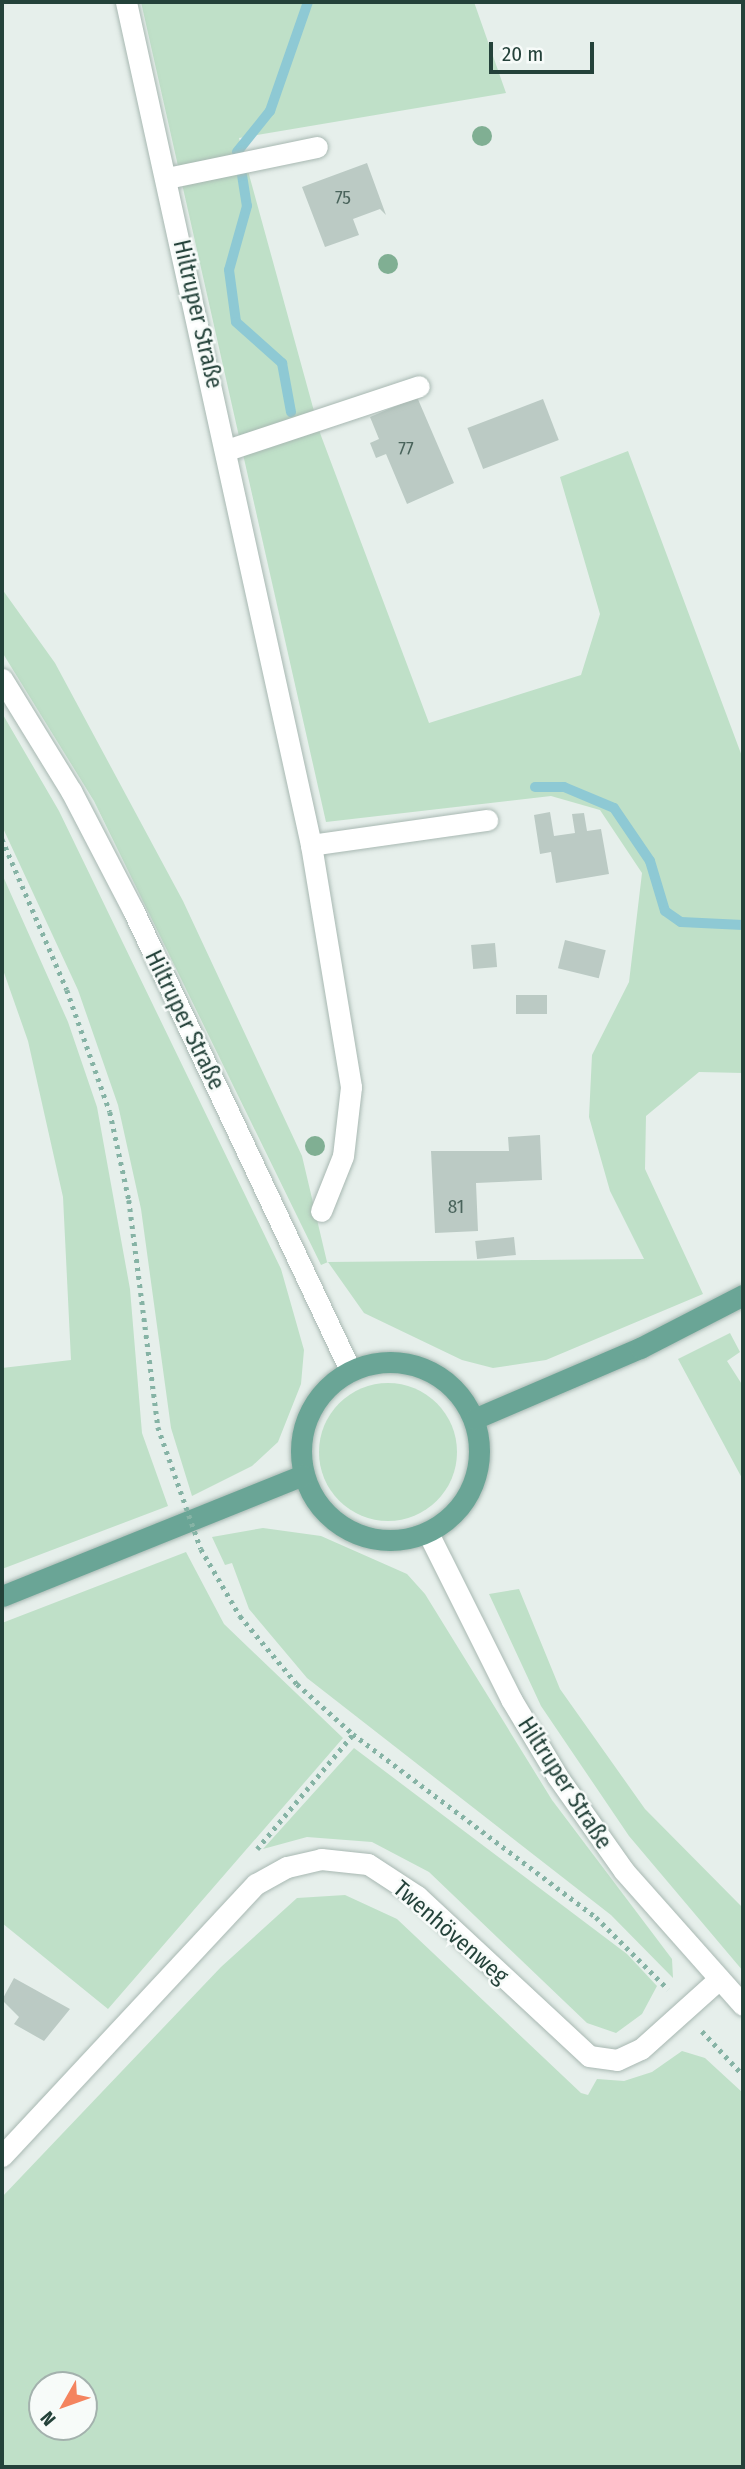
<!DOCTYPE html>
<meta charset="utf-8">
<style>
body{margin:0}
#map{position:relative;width:745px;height:2469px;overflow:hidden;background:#e6efeb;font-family:"Fira Sans Condensed",sans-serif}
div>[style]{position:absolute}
.green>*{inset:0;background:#bfe0c8}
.round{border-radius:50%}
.stream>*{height:10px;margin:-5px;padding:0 5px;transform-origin:5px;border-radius:5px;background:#8ec9d4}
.building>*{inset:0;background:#bbcac4;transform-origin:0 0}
.path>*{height:4.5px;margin-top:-2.25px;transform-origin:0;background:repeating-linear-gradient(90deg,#86b3a5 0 3.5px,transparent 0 8.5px)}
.roads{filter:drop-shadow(0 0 2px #a8b8b2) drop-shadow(0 0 2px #a8b8b2)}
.minor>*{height:21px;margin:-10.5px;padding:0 10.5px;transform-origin:10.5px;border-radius:10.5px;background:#fff}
.major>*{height:21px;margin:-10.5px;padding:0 10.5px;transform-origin:10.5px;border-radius:10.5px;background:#6aa596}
.major>.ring{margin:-10.5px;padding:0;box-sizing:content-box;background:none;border:21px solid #6aa596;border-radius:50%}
.path-bridge>*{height:4.5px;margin-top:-2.25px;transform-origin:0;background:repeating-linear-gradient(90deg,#86b3a5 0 3.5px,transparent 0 8.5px)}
.trees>*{width:20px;height:20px;margin:-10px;border-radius:50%;background:#80af93}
span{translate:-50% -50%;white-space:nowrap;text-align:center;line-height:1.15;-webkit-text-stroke:5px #f7fbf9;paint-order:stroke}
.number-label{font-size:19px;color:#4a645c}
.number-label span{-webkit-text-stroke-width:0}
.street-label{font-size:23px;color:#24423a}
.frame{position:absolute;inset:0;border:4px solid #24423a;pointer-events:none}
.north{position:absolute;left:28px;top:2371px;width:70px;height:70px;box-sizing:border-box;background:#f7fbf9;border:2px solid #a3b1ad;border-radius:50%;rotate:230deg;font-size:19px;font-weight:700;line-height:28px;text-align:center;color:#24423a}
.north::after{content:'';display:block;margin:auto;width:24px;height:32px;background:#f4845f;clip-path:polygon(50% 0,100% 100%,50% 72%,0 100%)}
.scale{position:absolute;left:489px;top:42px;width:105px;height:32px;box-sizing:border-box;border:4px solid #24423a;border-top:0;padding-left:9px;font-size:21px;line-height:24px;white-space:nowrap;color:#24423a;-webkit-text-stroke:5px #f7fbf9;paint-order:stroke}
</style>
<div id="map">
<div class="green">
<div style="clip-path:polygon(141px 2px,474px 2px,506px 93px,239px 138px,320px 433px,429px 723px,581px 675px,600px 614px,560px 477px,628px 451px,743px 759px,743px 1073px,699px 1072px,646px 1116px,645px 1169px,703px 1294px,546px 1360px,493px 1368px,462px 1360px,364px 1313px,328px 1262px,321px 1265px,94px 801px,2px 652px,2px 589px,55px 663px,183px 901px,302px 1156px,327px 1262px,644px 1259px,610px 1191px,589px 1117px,592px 1055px,629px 982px,642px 873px,600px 810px,551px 796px,326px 822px)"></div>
<div style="clip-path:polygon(2px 713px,59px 811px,281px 1269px,304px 1350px,301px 1384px,278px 1442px,252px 1466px,192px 1496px,171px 1428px,141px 1209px,118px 1105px,78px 990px,2px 826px)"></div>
<div style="clip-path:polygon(2px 874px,68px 1022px,97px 1107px,130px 1289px,142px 1433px,168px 1506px,2px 1569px,2px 1368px,71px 1360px,63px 1197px,28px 1041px,2px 967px)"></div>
<div style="clip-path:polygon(730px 1333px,740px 1352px,727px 1361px,743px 1386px,743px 1480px,678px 1359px)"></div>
<div class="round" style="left:319px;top:1383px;width:138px;height:138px"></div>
<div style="clip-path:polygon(263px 1528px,321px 1536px,407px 1574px,425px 1594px,552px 1800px,672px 1959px,673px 1978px,611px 1915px,307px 1678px,249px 1609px,232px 1563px,225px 1565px,212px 1537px)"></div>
<div style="clip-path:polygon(186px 1552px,224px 1624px,343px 1738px,108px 2009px,2px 1923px,2px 1623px)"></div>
<div style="clip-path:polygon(519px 1589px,560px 1689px,645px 1809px,743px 1908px,743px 1971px,629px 1836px,541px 1706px,489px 1594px)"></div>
<div style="clip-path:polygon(354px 1748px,627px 1954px,657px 1986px,642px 2014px,616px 2033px,587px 2023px,429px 1872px,372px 1842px,307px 1837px,263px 1849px)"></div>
<div style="clip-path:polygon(evenodd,345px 1895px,397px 1919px,581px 2093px,588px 2095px,597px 2079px,624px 2081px,652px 2072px,682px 2051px,705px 2058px,743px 2093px,743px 2467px,2px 2467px,2px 2197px,221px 1967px,297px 1898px,345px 1895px,42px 2385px,84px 2385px,84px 2427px,42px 2427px,42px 2385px)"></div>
</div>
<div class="stream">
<div style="left:237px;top:152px;width:53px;rotate:-51.2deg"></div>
<div style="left:270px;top:111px;width:115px;rotate:-70.8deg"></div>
<div style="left:242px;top:175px;width:31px;rotate:81deg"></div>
<div style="left:247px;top:206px;width:66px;rotate:105.7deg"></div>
<div style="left:229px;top:270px;width:52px;rotate:82.3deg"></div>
<div style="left:236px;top:322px;width:62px;rotate:41.7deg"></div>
<div style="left:282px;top:363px;width:50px;rotate:79.6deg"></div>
<div style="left:535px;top:787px;width:29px"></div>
<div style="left:564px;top:787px;width:54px;rotate:22.8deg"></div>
<div style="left:614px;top:808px;width:64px;rotate:55.8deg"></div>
<div style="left:650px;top:861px;width:52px;rotate:73.3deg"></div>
<div style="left:665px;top:911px;width:19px;rotate:35deg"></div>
<div style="left:681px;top:922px;width:62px;rotate:2.8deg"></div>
</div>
<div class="building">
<div style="clip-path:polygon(367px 163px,386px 215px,380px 209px,353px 219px,359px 235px,325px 247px,302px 187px)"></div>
<div style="clip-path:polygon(417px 397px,454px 483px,407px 504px,386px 454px,376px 458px,370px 443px,379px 439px,370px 417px)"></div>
<div style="left:543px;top:399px;width:44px;height:81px;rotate:69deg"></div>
<div style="clip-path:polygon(550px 812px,554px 836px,575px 833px,572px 814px,584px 813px,587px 831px,601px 829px,609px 874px,556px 883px,551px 852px,540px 854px,534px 815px)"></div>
<div style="left:565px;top:940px;width:42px;height:29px;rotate:14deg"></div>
<div style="left:495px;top:943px;width:24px;height:24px;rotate:85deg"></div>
<div style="left:516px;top:995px;width:31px;height:19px"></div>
<div style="clip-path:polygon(540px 1135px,542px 1180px,476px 1183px,478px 1231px,435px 1233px,431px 1151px,509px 1151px,508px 1137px)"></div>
<div style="left:514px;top:1237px;width:18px;height:39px;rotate:84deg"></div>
<div style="clip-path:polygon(14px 1978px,70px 2009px,44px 2041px,14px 2024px,19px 2017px,2px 2000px)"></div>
</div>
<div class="path">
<div style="left:2px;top:839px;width:164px;rotate:66.7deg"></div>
<div style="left:67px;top:990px;width:129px;rotate:70.6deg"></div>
<div style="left:110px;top:1112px;width:90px;rotate:77.8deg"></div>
<div style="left:129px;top:1200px;width:229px;rotate:82.7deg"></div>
<div style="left:240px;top:1616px;width:89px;rotate:50deg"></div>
<div style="left:297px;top:1684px;width:75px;rotate:41.8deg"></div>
<div style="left:353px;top:1734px;width:304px;rotate:37deg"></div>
<div style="left:596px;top:1917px;width:102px;rotate:45deg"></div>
<div style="left:257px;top:1849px;width:150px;rotate:-50.1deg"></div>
<div style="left:702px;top:2031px;width:60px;rotate:47deg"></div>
</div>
<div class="roads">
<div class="minor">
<div style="left:126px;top:2px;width:863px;rotate:77.62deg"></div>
<div style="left:311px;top:845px;width:245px;rotate:80.6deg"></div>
<div style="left:351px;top:1087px;width:69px;rotate:96.6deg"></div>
<div style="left:343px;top:1156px;width:59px;rotate:111.8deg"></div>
<div style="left:167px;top:178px;width:153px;rotate:-11.7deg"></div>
<div style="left:227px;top:450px;width:202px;rotate:-18.4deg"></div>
<div style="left:2px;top:679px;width:132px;rotate:58.4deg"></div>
<div style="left:71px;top:791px;width:134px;rotate:62.5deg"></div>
<div style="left:133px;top:910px;width:509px;rotate:64.74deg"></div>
<div style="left:311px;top:845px;width:178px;rotate:-8.1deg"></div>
<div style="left:428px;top:1533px;width:186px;rotate:63.4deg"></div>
<div style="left:511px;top:1699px;width:90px;rotate:59.1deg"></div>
<div style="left:557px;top:1776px;width:116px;rotate:54.8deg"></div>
<div style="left:624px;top:1871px;width:179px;rotate:48.4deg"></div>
<div style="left:2px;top:2156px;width:372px;rotate:-47deg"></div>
<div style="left:256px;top:1884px;width:35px;rotate:-29deg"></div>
<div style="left:287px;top:1867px;width:35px;rotate:-13deg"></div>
<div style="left:321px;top:1859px;width:47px;rotate:6.1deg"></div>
<div style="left:368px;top:1864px;width:59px;rotate:33.1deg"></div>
<div style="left:417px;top:1896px;width:235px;rotate:42.9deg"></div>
<div style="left:589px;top:2056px;width:28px;rotate:8deg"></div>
<div style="left:617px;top:2060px;width:26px;rotate:-25deg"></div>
<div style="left:641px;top:2049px;width:105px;rotate:-41.9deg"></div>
</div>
<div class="major">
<div class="ring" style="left:301px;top:1362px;width:157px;height:157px"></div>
<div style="left:474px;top:1419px;width:181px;rotate:-23.2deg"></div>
<div style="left:640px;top:1348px;width:116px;rotate:-27.2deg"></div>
<div style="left:2px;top:1596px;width:324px;rotate:-21.9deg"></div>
</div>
</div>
<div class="path-bridge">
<div style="left:158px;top:1427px;width:129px;rotate:70.6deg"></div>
<div style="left:201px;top:1549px;width:78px;rotate:59.8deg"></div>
</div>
<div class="trees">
<div style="left:482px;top:136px"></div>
<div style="left:388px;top:264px"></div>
<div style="left:315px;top:1146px"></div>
</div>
<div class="number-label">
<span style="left:343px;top:198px">75</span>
<span style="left:406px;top:449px">77</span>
<span style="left:456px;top:1207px">81</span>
</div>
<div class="street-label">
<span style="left:198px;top:314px;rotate:77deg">Hiltruper Straße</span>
<span style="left:185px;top:1020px;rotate:64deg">Hiltruper Straße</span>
<span style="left:565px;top:1783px;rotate:57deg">Hiltruper Straße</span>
<span style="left:451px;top:1932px;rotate:41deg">Twenhövenweg</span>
</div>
<div class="frame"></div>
<div class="north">N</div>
<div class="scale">20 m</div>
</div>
